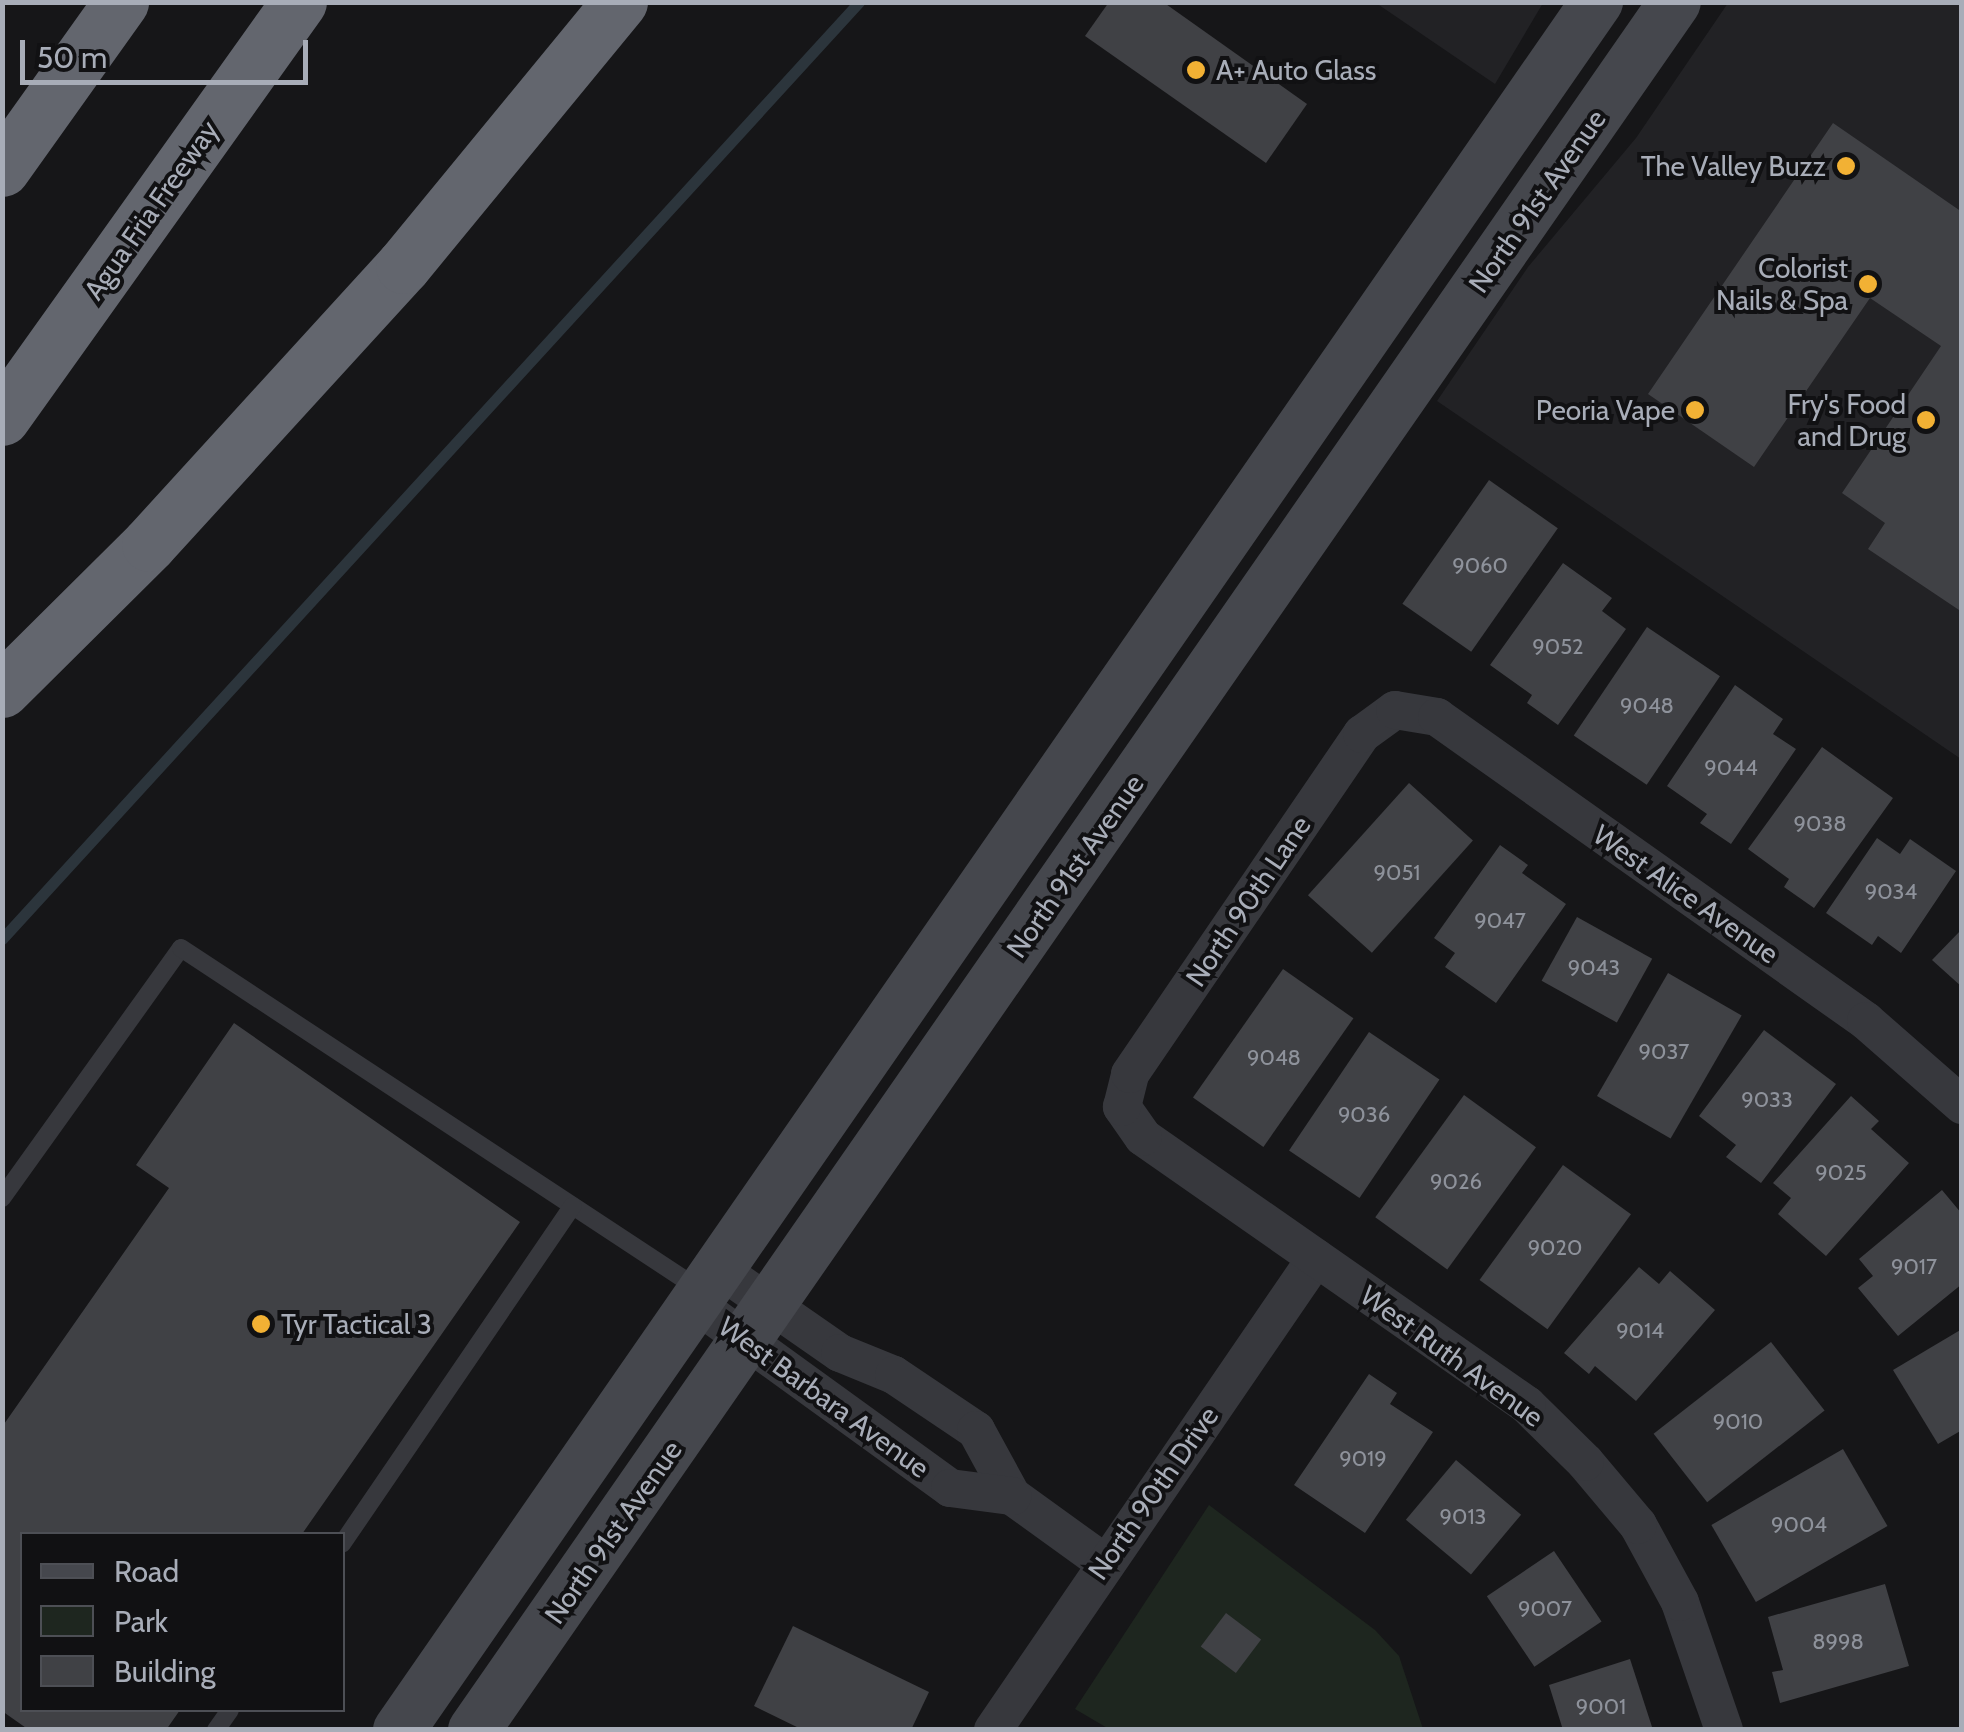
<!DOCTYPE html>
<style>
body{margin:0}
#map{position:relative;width:1964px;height:1732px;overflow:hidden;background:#161618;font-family:Cabin,sans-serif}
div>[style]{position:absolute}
.built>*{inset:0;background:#222225}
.green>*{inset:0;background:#1e261f}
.stream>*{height:11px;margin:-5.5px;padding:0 5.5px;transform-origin:5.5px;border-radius:5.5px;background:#2c353c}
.building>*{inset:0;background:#404145;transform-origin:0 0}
.service>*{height:18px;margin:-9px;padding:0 9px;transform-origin:9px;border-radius:9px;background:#37383d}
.minor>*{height:38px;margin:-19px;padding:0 19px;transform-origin:19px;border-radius:19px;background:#37383d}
.secondary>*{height:52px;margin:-26px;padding:0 26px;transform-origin:26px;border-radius:26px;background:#45474d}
.motorway>*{height:55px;margin:-27.5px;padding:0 27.5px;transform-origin:27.5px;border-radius:27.5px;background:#63666e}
.dots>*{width:28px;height:28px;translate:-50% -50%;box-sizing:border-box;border:5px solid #111113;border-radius:50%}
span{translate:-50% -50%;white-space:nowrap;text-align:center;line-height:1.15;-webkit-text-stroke:8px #111113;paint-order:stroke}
.number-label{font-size:22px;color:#8e929b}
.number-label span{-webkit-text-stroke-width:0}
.poi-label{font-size:28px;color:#a8adb8}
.left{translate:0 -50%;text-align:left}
.right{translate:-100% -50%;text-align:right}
.street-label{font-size:28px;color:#a8adb8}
.frame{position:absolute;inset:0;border:5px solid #a8adb8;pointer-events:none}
.legend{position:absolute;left:20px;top:1532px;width:325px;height:180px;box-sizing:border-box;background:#111113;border:2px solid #4d4f55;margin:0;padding:12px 18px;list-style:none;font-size:30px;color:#a8adb8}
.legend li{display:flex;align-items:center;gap:20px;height:50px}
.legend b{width:50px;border:2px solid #4d4f55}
.scale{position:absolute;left:20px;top:40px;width:288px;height:45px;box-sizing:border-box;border:5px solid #a8adb8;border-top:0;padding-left:12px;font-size:30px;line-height:35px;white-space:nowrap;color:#a8adb8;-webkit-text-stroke:8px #111113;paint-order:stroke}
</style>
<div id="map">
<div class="built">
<div style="clip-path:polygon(1376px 3px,1543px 3px,1495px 84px)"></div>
<div style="clip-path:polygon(1728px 3px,1961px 3px,1961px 759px,1437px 401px,1528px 267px,1636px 138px)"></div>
</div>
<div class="green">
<div style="clip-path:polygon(1209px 1505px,1375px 1630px,1399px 1656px,1423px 1729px,1109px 1729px,1075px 1709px)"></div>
</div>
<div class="stream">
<div style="left:2px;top:939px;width:1270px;rotate:-47.55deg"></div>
</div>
<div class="building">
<div style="clip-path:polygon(1109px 2px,1163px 2px,1307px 104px,1266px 163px,1085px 36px)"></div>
<div style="clip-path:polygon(1833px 123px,1962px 212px,1962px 612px,1868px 549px,1885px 523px,1842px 493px,1941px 346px,1870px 298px,1754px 467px,1648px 394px)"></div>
<div style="left:1489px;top:480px;width:84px;height:151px;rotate:35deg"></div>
<div style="clip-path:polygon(1563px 563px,1612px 598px,1602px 611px,1626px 629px,1558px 725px,1527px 703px,1532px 695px,1490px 665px)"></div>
<div style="left:1647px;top:627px;width:88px;height:131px;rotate:34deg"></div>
<div style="clip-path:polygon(1735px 685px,1783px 719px,1773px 734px,1796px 749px,1731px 844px,1700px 823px,1707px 814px,1667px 786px)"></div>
<div style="clip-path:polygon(1822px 747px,1893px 798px,1814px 908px,1784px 887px,1789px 879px,1748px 849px)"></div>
<div style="left:1409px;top:783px;width:86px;height:151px;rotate:42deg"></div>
<div style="clip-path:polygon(1877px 838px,1900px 854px,1910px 839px,1956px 871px,1901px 953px,1878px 936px,1872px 945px,1826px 913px)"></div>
<div style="clip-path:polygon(1500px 845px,1528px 865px,1522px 873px,1566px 904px,1496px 1003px,1445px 967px,1455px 953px,1434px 938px)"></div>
<div style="left:1577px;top:917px;width:86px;height:73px;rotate:29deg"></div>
<div style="clip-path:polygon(1962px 929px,1962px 987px,1932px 960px)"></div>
<div style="left:1283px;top:969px;width:86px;height:157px;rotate:35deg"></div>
<div style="left:1668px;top:973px;width:85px;height:142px;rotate:30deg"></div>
<div style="clip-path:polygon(234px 1023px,520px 1222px,302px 1534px,22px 1534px,22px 1710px,180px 1710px,166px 1730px,29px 1730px,2px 1711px,2px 1427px,169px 1188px,136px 1165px)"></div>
<div style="clip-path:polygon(1764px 1030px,1836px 1084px,1761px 1183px,1726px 1157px,1736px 1145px,1699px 1116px)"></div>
<div style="left:1369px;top:1032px;width:85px;height:143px;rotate:34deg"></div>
<div style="left:1464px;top:1095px;width:89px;height:151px;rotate:36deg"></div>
<div style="clip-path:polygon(1851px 1096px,1879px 1121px,1871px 1129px,1909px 1163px,1826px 1256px,1778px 1214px,1791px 1198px,1773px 1183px)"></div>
<div style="left:1563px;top:1165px;width:84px;height:142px;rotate:36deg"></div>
<div style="clip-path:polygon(1942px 1190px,1962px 1214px,1962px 1284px,1898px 1336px,1858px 1288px,1873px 1276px,1859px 1259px)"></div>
<div style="clip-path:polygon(1639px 1267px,1659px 1284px,1670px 1271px,1715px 1310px,1636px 1401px,1595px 1366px,1589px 1374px,1564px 1353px)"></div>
<div style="clip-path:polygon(1962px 1329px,1962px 1430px,1938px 1444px,1893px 1370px)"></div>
<div style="left:1771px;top:1342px;width:87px;height:149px;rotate:52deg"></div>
<div style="clip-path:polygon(1369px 1374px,1397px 1393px,1390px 1404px,1433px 1432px,1365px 1533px,1294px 1485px)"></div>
<div style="left:1843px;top:1449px;width:89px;height:152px;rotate:60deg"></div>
<div style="left:1456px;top:1460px;width:85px;height:78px;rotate:40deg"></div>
<div style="left:1554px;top:1551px;width:85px;height:81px;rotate:56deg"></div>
<div style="clip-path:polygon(1885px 1584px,1909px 1666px,1780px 1703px,1772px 1672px,1783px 1670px,1768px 1617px)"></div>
<div style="left:1226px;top:1613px;width:44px;height:42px;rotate:37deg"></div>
<div style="clip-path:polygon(793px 1626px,929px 1692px,911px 1730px,803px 1730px,754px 1706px)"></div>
<div style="clip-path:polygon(1630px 1659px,1653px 1730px,1563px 1730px,1549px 1685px)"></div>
</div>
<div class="service">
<div style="left:2px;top:1198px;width:307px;rotate:-54.4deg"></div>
<div style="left:181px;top:948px;width:620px;rotate:33.36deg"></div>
<div style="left:342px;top:1544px;width:409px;rotate:-55.7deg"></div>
<div style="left:216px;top:1730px;width:24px;rotate:-55deg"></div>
</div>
<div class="minor">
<div style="left:719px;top:1269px;width:147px;rotate:34.8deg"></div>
<div style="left:840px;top:1353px;width:58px;rotate:22.2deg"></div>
<div style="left:894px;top:1375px;width:99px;rotate:33.9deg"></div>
<div style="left:976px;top:1430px;width:75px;rotate:61.4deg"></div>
<div style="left:1012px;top:1496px;width:115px;rotate:35.8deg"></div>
<div style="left:696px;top:1304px;width:314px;rotate:35.9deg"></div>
<div style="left:950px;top:1488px;width:63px;rotate:7.4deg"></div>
<div style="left:993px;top:1730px;width:572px;rotate:-55.62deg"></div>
<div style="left:1724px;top:1730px;width:135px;rotate:-109deg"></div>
<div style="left:1680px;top:1602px;width:88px;rotate:-118.6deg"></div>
<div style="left:1638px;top:1525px;width:82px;rotate:-130.1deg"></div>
<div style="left:1585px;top:1462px;width:81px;rotate:-135.5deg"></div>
<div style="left:1527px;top:1405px;width:468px;rotate:-145.1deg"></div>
<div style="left:1143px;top:1137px;width:37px;rotate:-125deg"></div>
<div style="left:1122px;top:1107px;width:34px;rotate:-76deg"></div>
<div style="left:1130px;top:1074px;width:412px;rotate:-55.7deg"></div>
<div style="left:1362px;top:734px;width:41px;rotate:-36deg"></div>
<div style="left:1395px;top:710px;width:43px;rotate:9.5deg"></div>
<div style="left:1437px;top:717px;width:526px;rotate:35.32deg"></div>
<div style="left:1866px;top:1021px;width:128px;rotate:41.2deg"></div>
</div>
<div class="secondary">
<div style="left:399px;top:1730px;width:2103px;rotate:-55.27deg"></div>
<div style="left:474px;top:1730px;width:2104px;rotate:-55.2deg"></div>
</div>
<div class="motorway">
<div style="left:2px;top:169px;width:205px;rotate:-54.5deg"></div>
<div style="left:2px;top:418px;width:511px;rotate:-54.48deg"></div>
<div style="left:2px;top:690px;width:207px;rotate:-44.8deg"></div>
<div style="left:149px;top:544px;width:377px;rotate:-47.6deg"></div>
<div style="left:403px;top:266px;width:342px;rotate:-50.6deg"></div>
</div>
<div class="dots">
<div style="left:1196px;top:70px;background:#f2b134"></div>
<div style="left:1846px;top:166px;background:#f2b134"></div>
<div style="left:1868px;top:284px;background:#f2b134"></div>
<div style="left:1695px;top:410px;background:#f2b134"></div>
<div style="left:1926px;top:420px;background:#f2b134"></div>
<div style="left:261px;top:1324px;background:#f2b134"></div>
</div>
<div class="number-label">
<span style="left:1480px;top:566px">9060</span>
<span style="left:1558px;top:647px">9052</span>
<span style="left:1647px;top:706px">9048</span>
<span style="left:1731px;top:768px">9044</span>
<span style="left:1820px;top:824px">9038</span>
<span style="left:1397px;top:873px">9051</span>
<span style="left:1891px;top:892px">9034</span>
<span style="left:1500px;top:921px">9047</span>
<span style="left:1594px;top:968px">9043</span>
<span style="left:1664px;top:1052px">9037</span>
<span style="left:1274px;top:1058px">9048</span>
<span style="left:1767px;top:1100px">9033</span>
<span style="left:1364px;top:1115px">9036</span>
<span style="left:1841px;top:1173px">9025</span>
<span style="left:1456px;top:1182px">9026</span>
<span style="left:1555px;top:1248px">9020</span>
<span style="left:1914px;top:1267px">9017</span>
<span style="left:1640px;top:1331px">9014</span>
<span style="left:1738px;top:1422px">9010</span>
<span style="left:1363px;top:1459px">9019</span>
<span style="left:1463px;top:1517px">9013</span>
<span style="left:1799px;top:1525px">9004</span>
<span style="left:1545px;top:1609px">9007</span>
<span style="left:1838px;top:1642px">8998</span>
<span style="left:1601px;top:1707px">9001</span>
</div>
<div class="poi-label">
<span class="left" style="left:1216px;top:70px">A+ Auto Glass</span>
<span class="right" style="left:1826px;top:166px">The Valley Buzz</span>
<span class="right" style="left:1848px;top:284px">Colorist<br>Nails &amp; Spa</span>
<span class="right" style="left:1906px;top:420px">Fry's Food<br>and Drug</span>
<span class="right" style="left:1675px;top:410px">Peoria Vape</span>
<span class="left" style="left:281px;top:1324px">Tyr Tactical 3</span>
</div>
<div class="street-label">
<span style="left:1537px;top:201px;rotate:-55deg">North 91st Avenue</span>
<span style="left:151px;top:210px;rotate:-55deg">Agua Fria Freeway</span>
<span style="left:1075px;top:866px;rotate:-55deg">North 91st Avenue</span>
<span style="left:1686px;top:894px;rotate:35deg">West Alice Avenue</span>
<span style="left:1248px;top:901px;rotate:-56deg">North 90th Lane</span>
<span style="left:1452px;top:1356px;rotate:36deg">West Ruth Avenue</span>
<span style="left:824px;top:1397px;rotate:36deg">West Barbara Avenue</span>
<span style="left:1153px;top:1493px;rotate:-55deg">North 90th Drive</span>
<span style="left:613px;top:1532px;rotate:-55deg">North 91st Avenue</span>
</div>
<div class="frame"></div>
<ul class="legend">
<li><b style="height:12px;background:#45474d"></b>Road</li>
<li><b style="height:28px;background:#1e261f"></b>Park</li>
<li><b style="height:28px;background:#404145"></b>Building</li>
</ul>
<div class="scale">50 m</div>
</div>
